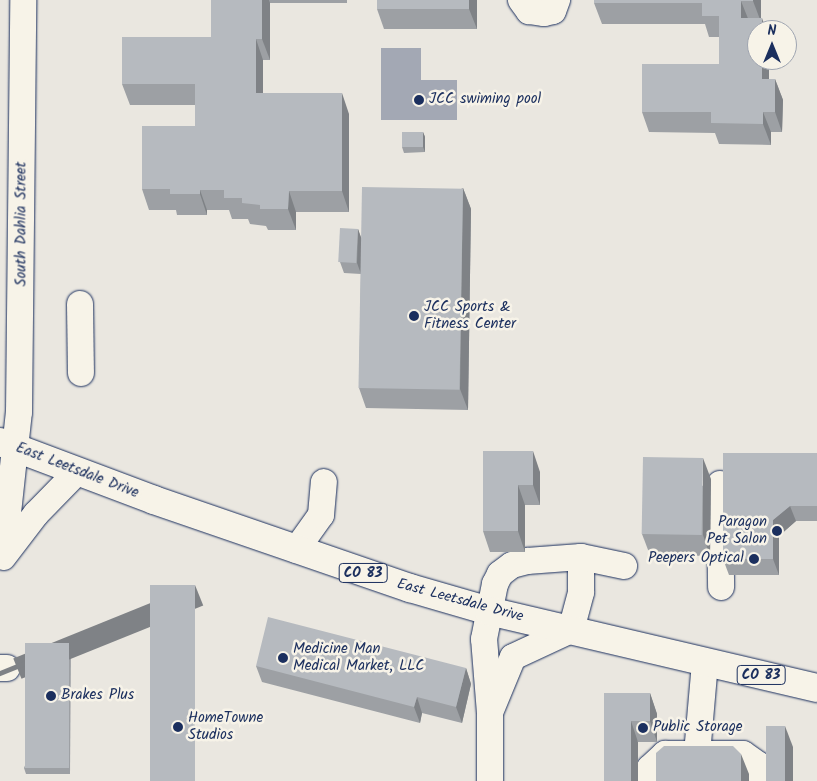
<!DOCTYPE html>
<style>
body{margin:0}
#map{position:relative;width:817px;height:781px;overflow:hidden;background:#eae7e0;font-family:Kalam,sans-serif}
div>[style]{position:absolute}
.water>*{inset:0;background:#a3a8b4}
.roads{filter:drop-shadow(0 0 1px #1b2f5e) drop-shadow(0 0 1px #1b2f5e)}
.minor>*{height:26px;margin:-13px;padding:0 13px;transform-origin:13px;border-radius:13px;background:#f7f3e8}
.major>*{height:28px;margin:-14px;padding:0 14px;transform-origin:14px;border-radius:14px;background:#f7f3e8}
.wall>*{inset:0;background:#9da0a4}
.shaded-wall>*{inset:0;background:#7f8286;transform-origin:0 0}
.building>*{inset:0;background:#b6babf;transform-origin:0 0}
.dots>*{width:14px;height:14px;translate:-50% -50%;box-sizing:border-box;border:2px solid #f7f3e8;border-radius:50%}
span{translate:-50% -50%;white-space:nowrap;text-align:center;line-height:1.15;-webkit-text-stroke:5px #f7f3e8;paint-order:stroke}
.shield-label span{padding:1px 4px;background:#f7f3e8;border:1px solid;border-radius:4px;-webkit-text-stroke-width:0}
.shield-label{font-size:14px;color:#1b2f5e;font-weight:700}
.poi-label{font-size:15px;color:#1b2f5e}
.left{translate:0 -50%;text-align:left}
.right{translate:-100% -50%;text-align:right}
.street-label{font-size:15px;color:#1b2f5e}
.north{position:absolute;left:747px;top:20px;width:50px;height:50px;box-sizing:border-box;background:#f7f3e8;border:1px solid #9fa5b1;border-radius:50%;rotate:0deg;font-size:14px;font-weight:700;line-height:20px;text-align:center;color:#1b2f5e}
.north::after{content:'';display:block;margin:auto;width:18px;height:22px;background:#1b2f5e;clip-path:polygon(50% 0,100% 100%,50% 72%,0 100%)}
</style>
<div id="map">
<div class="water">
<div style="clip-path:polygon(381px 48px,421px 48px,421px 80px,457px 80px,457px 120px,381px 120px)"></div>
</div>
<div class="roads">
<div class="minor">
<div style="left:521px;top:0;width:14px;rotate:54deg"></div>
<div style="left:529px;top:11px;width:15px;rotate:8deg"></div>
<div style="left:544px;top:13px;width:9px;rotate:-13deg"></div>
<div style="left:553px;top:11px;width:12px;rotate:-70deg"></div>
<div style="left:80px;top:304px;width:69px;rotate:89.2deg"></div>
<div style="left:720px;top:484px;width:103px;rotate:89.4deg"></div>
<div style="left:0;top:550px;width:29px;rotate:-76deg"></div>
<div style="left:7px;top:522px;width:111px;rotate:-83.8deg"></div>
<div style="left:19px;top:412px;width:412px;rotate:-89.4deg"></div>
<div style="left:296px;top:550px;width:43px;rotate:-54.5deg"></div>
<div style="left:321px;top:515px;width:33px;rotate:-85deg"></div>
<div style="left:3px;top:557px;width:54px;rotate:-52.5deg"></div>
<div style="left:36px;top:514px;width:59px;rotate:-45.7deg"></div>
<div style="left:0;top:668px;width:7px"></div>
<div style="left:491px;top:710px;width:57px;rotate:-67.5deg"></div>
<div style="left:513px;top:657px;width:64px;rotate:-25deg"></div>
<div style="left:571px;top:630px;width:39px;rotate:-75deg"></div>
<div style="left:581px;top:592px;width:35px;rotate:-90deg"></div>
<div style="left:697px;top:754px;width:92px;rotate:-85deg"></div>
<div style="left:490px;top:781px;width:68px;rotate:-90deg"></div>
<div style="left:490px;top:713px;width:74px;rotate:-94.6deg"></div>
<div style="left:484px;top:639px;width:56px;rotate:-78.7deg"></div>
<div style="left:495px;top:584px;width:11px;rotate:-63deg"></div>
<div style="left:500px;top:574px;width:15px;rotate:-37deg"></div>
<div style="left:512px;top:565px;width:16px;rotate:-15deg"></div>
<div style="left:527px;top:561px;width:54px;rotate:-4.2deg"></div>
<div style="left:581px;top:557px;width:44px;rotate:11.8deg"></div>
<div style="left:650px;top:781px;width:13px;rotate:-90deg"></div>
<div style="left:650px;top:768px;width:21px;rotate:-43deg"></div>
<div style="left:665px;top:754px;width:78px"></div>
<div style="left:743px;top:754px;width:19px;rotate:35deg"></div>
<div style="left:759px;top:765px;width:16px;rotate:90deg"></div>
</div>
<div class="major">
<div style="left:0;top:442px;width:165px;rotate:20.6deg"></div>
<div style="left:154px;top:500px;width:271px;rotate:19deg"></div>
<div style="left:410px;top:588px;width:82px;rotate:16.2deg"></div>
<div style="left:489px;top:611px;width:337px;rotate:13.2deg"></div>
</div>
</div>
<div class="wall">
<div style="clip-path:polygon(211px 0,347px 0,347px 3px,270px 3px,270px 60px,263px 60px,263px 93px,349px 114px,349px 212px,296px 212px,296px 230px,268px 230px,266px 226px,250px 224px,248px 219px,232px 219px,229px 210px,207px 210px,207px 215px,177px 215px,176px 210px,149px 210px,142px 189px,195px 126px,195px 105px,130px 105px,122px 84px,211px 37px)"></div>
<div style="clip-path:polygon(477px 0,477px 29px,384px 29px,377px 9px)"></div>
<div style="clip-path:polygon(594px 0,761px 0,761px 18px,769px 79px,775px 79px,783px 100px,782px 132px,771px 132px,771px 145px,719px 144px,715px 133px,649px 132px,642px 112px,719px 64px,719px 37px,709px 37px,705px 24px,602px 24px,594px 3px)"></div>
<div style="clip-path:polygon(423px 132px,425px 137px,425px 152px,404px 153px,402px 147px)"></div>
<div style="clip-path:polygon(463px 188px,471px 209px,468px 410px,366px 408px,359px 388px,361px 274px,344px 273px,340px 262px,358px 229px,361px 238px)"></div>
<div style="clip-path:polygon(483px 451px,540px 472px,540px 505px,525px 505px,525px 552px,490px 552px,483px 531px)"></div>
<div style="clip-path:polygon(817px 453px,817px 521px,796px 521px,779px 536px,779px 575px,729px 575px,723px 559px)"></div>
<div style="clip-path:polygon(711px 479px,710px 556px,650px 555px,642px 534px)"></div>
<div style="clip-path:polygon(71px 648px,70px 774px,26px 774px,24px 768px)"></div>
<div style="clip-path:polygon(256px 666px,466px 668px,471px 684px,462px 723px,422px 713px,420px 723px,262px 682px)"></div>
<div style="clip-path:polygon(604px 693px,650px 693px,657px 714px,657px 742px,638px 742px)"></div>
</div>
<div class="shaded-wall">
<div style="clip-path:polygon(262px 0,269px 0,270px 3px,270px 60px,262px 39px)"></div>
<div style="clip-path:polygon(469px 0,477px 0,477px 29px,469px 9px)"></div>
<div style="clip-path:polygon(753px 0,761px 0,761px 22px,753px 1px)"></div>
<div style="clip-path:polygon(741px 1px,749px 21px,741px 18px)"></div>
<div style="clip-path:polygon(762px 18px,766px 30px,762px 30px)"></div>
<div style="clip-path:polygon(256px 39px,263px 60px,263px 114px,256px 93px)"></div>
<div style="clip-path:polygon(762px 60px,769px 60px,769px 100px,762px 79px)"></div>
<div style="clip-path:polygon(775px 79px,783px 100px,782px 132px,775px 112px)"></div>
<div style="clip-path:polygon(342px 93px,349px 114px,349px 212px,342px 191px)"></div>
<div style="clip-path:polygon(763px 112px,771px 132px,771px 145px,763px 124px)"></div>
<div style="clip-path:polygon(423px 132px,425px 137px,425px 152px,423px 147px)"></div>
<div style="clip-path:polygon(463px 188px,471px 209px,468px 410px,460px 389px)"></div>
<div style="clip-path:polygon(200px 190px,207px 210px,207px 215px,200px 194px)"></div>
<div style="clip-path:polygon(289px 191px,296px 212px,296px 230px,288px 209px)"></div>
<div style="clip-path:polygon(358px 229px,362px 240px,361px 274px,357px 263px)"></div>
<div style="clip-path:polygon(533px 451px,540px 472px,540px 505px,533px 485px)"></div>
<div style="clip-path:polygon(703px 458px,711px 479px,710px 556px,703px 535px)"></div>
<div style="clip-path:polygon(518px 485px,525px 505px,525px 552px,518px 531px)"></div>
<div style="clip-path:polygon(790px 506px,796px 521px,779px 536px,779px 575px,773px 559px,773px 520px)"></div>
<div style="left:195px;top:585px;width:22px;height:196px;rotate:68deg"></div>
<div style="left:69px;top:643px;width:5px;height:126px;rotate:68deg"></div>
<div style="clip-path:polygon(466px 668px,471px 684px,462px 723px,456px 707px)"></div>
<div style="clip-path:polygon(650px 693px,657px 714px,657px 742px,650px 721px)"></div>
<div style="clip-path:polygon(417px 697px,422px 713px,420px 723px,414px 707px)"></div>
<div style="clip-path:polygon(631px 721px,638px 742px,638px 781px,631px 781px)"></div>
<div style="clip-path:polygon(785px 726px,793px 747px,793px 781px,785px 781px)"></div>
<div style="clip-path:polygon(741px 754px,749px 774px,749px 781px,741px 781px)"></div>
</div>
<div class="building">
<div style="clip-path:polygon(211px 0,262px 0,262px 39px,256px 39px,256px 93px,342px 93px,342px 191px,289px 191px,288px 209px,260px 209px,260px 205px,242px 203px,242px 198px,224px 198px,224px 190px,200px 190px,200px 194px,170px 194px,170px 189px,142px 189px,142px 126px,195px 126px,195px 84px,122px 84px,122px 37px,211px 37px)"></div>
<div style="left:377px;top:0;width:92px;height:9px"></div>
<div style="clip-path:polygon(594px 0,753px 0,753px 1px,741px 1px,741px 18px,762px 18px,762px 30px,757px 30px,757px 60px,762px 60px,762px 79px,775px 79px,775px 112px,763px 112px,763px 124px,711px 123px,711px 112px,642px 112px,642px 64px,719px 64px,719px 16px,702px 16px,702px 3px,594px 3px)"></div>
<div style="left:402px;top:132px;width:21px;height:15px"></div>
<div style="left:362px;top:187px;width:101px;height:201px;rotate:1deg"></div>
<div style="left:340px;top:228px;width:18px;height:34px;rotate:3deg"></div>
<div style="clip-path:polygon(483px 451px,533px 451px,533px 485px,518px 485px,518px 531px,483px 531px)"></div>
<div style="clip-path:polygon(723px 453px,817px 453px,817px 506px,790px 506px,773px 520px,773px 559px,723px 559px)"></div>
<div style="left:643px;top:457px;width:60px;height:77px;rotate:1deg"></div>
<div style="left:150px;top:585px;width:45px;height:196px"></div>
<div style="clip-path:polygon(268px 617px,466px 668px,456px 707px,417px 697px,414px 707px,256px 666px)"></div>
<div style="left:25px;top:643px;width:44px;height:125px"></div>
<div style="clip-path:polygon(604px 693px,650px 693px,650px 721px,631px 721px,631px 781px,604px 781px)"></div>
<div style="left:766px;top:726px;width:19px;height:55px"></div>
<div style="clip-path:polygon(664px 746px,733px 746px,741px 754px,741px 781px,656px 781px,656px 753px)"></div>
</div>
<div class="dots">
<div style="left:419px;top:100px;background:#1b2f5e"></div>
<div style="left:414px;top:316px;background:#1b2f5e"></div>
<div style="left:777px;top:531px;background:#1b2f5e"></div>
<div style="left:754px;top:559px;background:#1b2f5e"></div>
<div style="left:283px;top:658px;background:#1b2f5e"></div>
<div style="left:51px;top:696px;background:#1b2f5e"></div>
<div style="left:178px;top:727px;background:#1b2f5e"></div>
<div style="left:643px;top:728px;background:#1b2f5e"></div>
</div>
<div class="shield-label">
<span style="left:363px;top:573px">CO 83</span>
<span style="left:761px;top:675px">CO 83</span>
</div>
<div class="poi-label">
<span class="left" style="left:429px;top:100px">JCC swiming pool</span>
<span class="left" style="left:424px;top:316px">JCC Sports &amp;<br>Fitness Center</span>
<span class="right" style="left:767px;top:531px">Paragon<br>Pet Salon</span>
<span class="right" style="left:744px;top:559px">Peepers Optical</span>
<span class="left" style="left:293px;top:658px">Medicine Man<br>Medical Market, LLC</span>
<span class="left" style="left:61px;top:696px">Brakes Plus</span>
<span class="left" style="left:188px;top:727px">HomeTowne<br>Studios</span>
<span class="left" style="left:653px;top:728px">Public Storage</span>
</div>
<div class="street-label">
<span style="left:22px;top:224px;rotate:-90deg">South Dahlia Street</span>
<span style="left:77px;top:471px;rotate:21deg">East Leetsdale Drive</span>
<span style="left:460px;top:601px;rotate:15deg">East Leetsdale Drive</span>
</div>
<div class="north">N</div>
</div>
